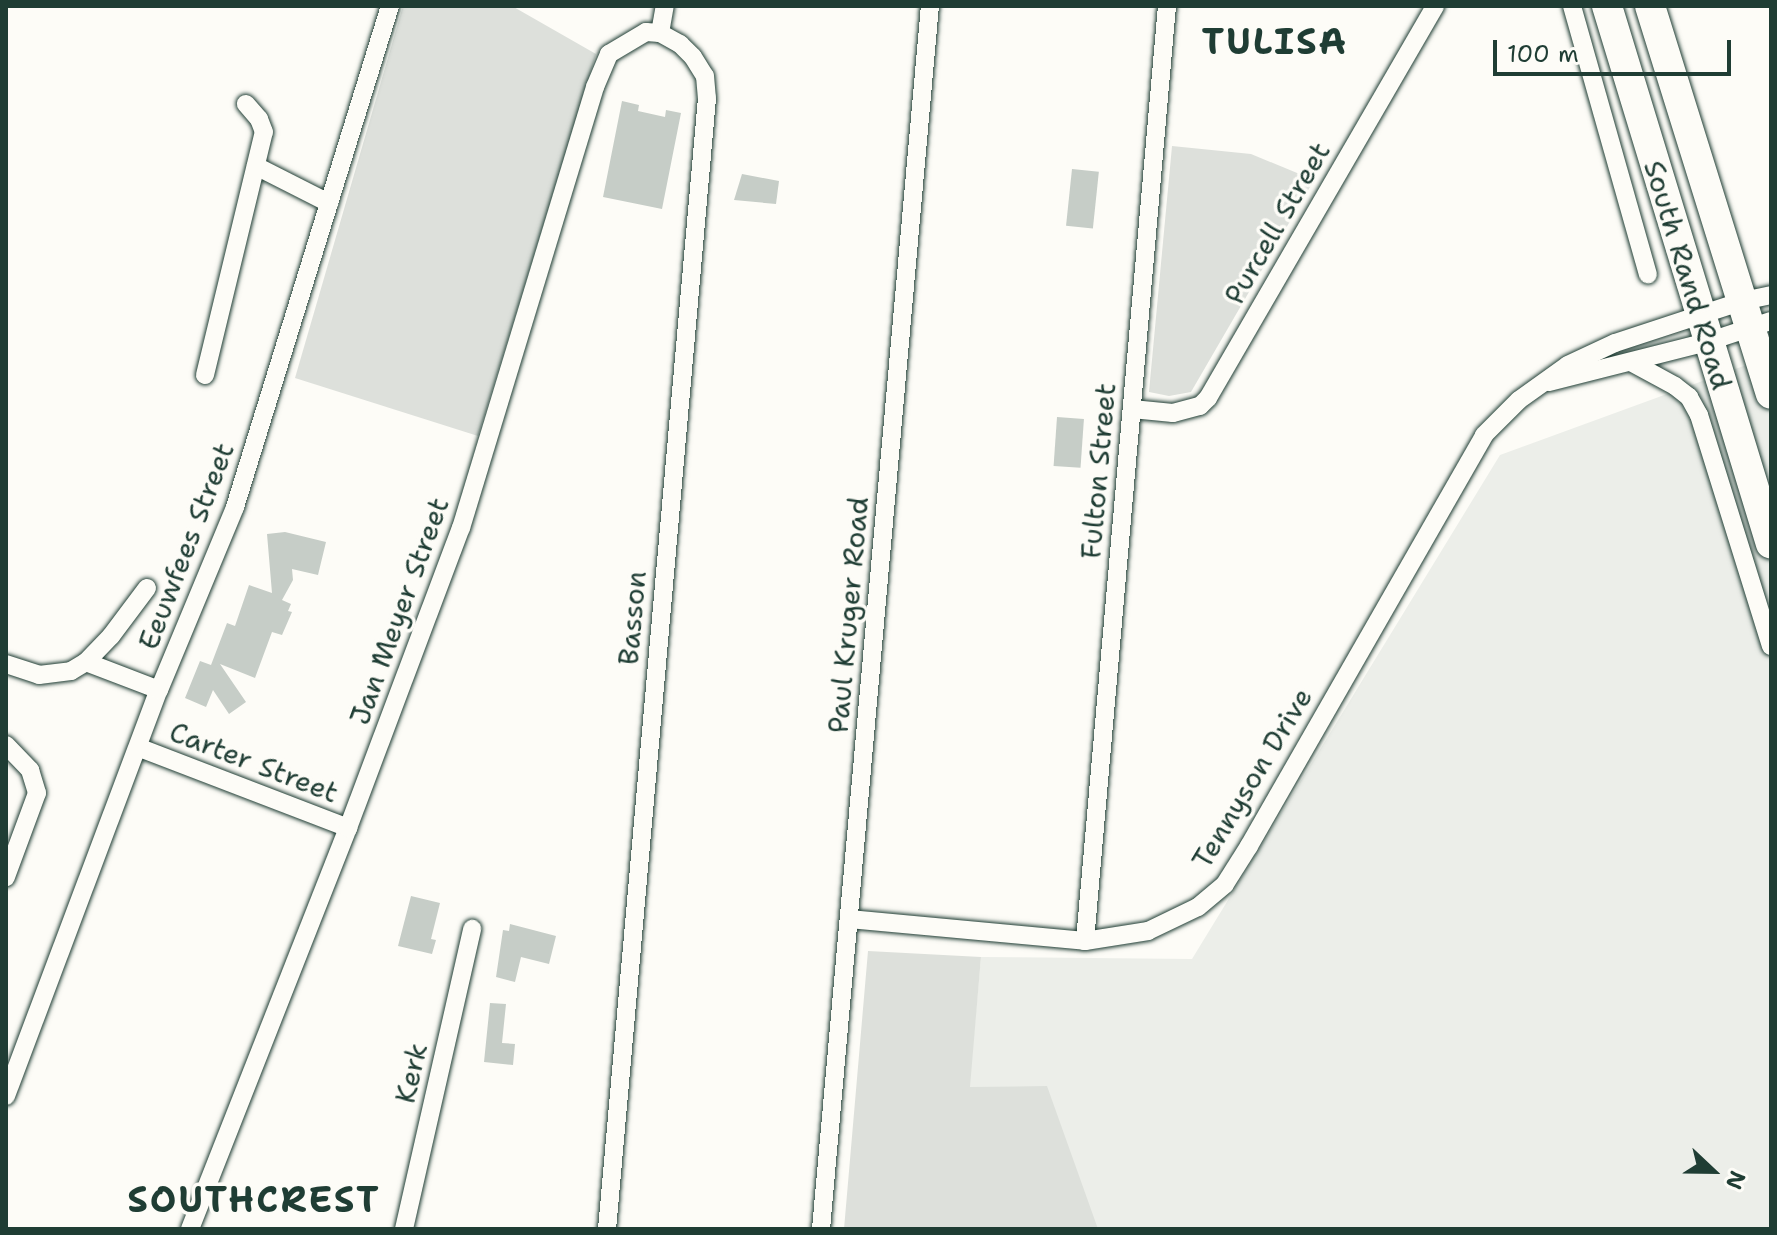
<!DOCTYPE html>
<style>
body{margin:0}
#map{position:relative;width:1777px;height:1235px;overflow:hidden;background:#fdfcf7;font-family:"Shantell Sans",sans-serif}
div>[style]{position:absolute}
.built>*{inset:0;background:#eceee9}
.green>*{inset:0;background:#dde0db}
.building>*{inset:0;background:#c6cdc7;transform-origin:0 0}
.roads{filter:drop-shadow(0 0 2px #1f3d34) drop-shadow(0 0 2px #1f3d34)}
.street>*{height:18px;margin:-9px;padding:0 9px;transform-origin:9px;border-radius:9px;background:#fdfcf7}
.primary>*{height:30px;margin:-15px;padding:0 15px;transform-origin:15px;border-radius:15px;background:#fdfcf7}
span{translate:-50% -50%;white-space:nowrap;text-align:center;line-height:1.15;-webkit-text-stroke:7px #fdfcf7;paint-order:stroke}
.street-label{font-size:28px;color:#1f3d34}
.district-label{font-size:36px;color:#1f3d34;font-weight:700;letter-spacing:2px}
.frame{position:absolute;inset:0;border:8px solid #1f3d34;pointer-events:none}
.north{position:absolute;left:1673px;top:1131px;width:80px;height:80px;-webkit-text-stroke:6px #fdfcf7;paint-order:stroke;rotate:112deg;font-size:22px;font-weight:700;line-height:32px;text-align:center;color:#1f3d34}
.north::after{content:'';display:block;margin:auto;width:28px;height:36px;background:#1f3d34;clip-path:polygon(50% 0,100% 100%,50% 72%,0 100%)}
.scale{position:absolute;left:1493px;top:40px;width:238px;height:36px;box-sizing:border-box;border:4px solid #1f3d34;border-top:0;padding-left:10px;font-size:24px;line-height:28px;white-space:nowrap;color:#1f3d34;-webkit-text-stroke:6px #fdfcf7;paint-order:stroke}
</style>
<div id="map">
<div class="built">
<div style="clip-path:polygon(1771px 356px,1771px 1229px,1098px 1229px,969px 1088px,981px 957px,1192px 959px,1500px 455px)"></div>
</div>
<div class="green">
<div style="clip-path:polygon(403px 6px,512px 6px,596px 54px,478px 436px,295px 378px)"></div>
<div style="clip-path:polygon(1172px 146px,1251px 154px,1314px 180px,1191px 392px,1169px 396px,1149px 392px)"></div>
<div style="clip-path:polygon(868px 951px,981px 957px,970px 1087px,1047px 1086px,1098px 1229px,844px 1229px)"></div>
</div>
<div class="building">
<div style="clip-path:polygon(622px 101px,639px 105px,638px 111px,665px 117px,666px 110px,681px 113px,662px 209px,603px 197px)"></div>
<div style="left:1072px;top:169px;width:27px;height:57px;rotate:6deg"></div>
<div style="clip-path:polygon(742px 174px,779px 181px,776px 204px,734px 200px)"></div>
<div style="left:1057px;top:417px;width:27px;height:49px;rotate:4deg"></div>
<div style="clip-path:polygon(285px 532px,326px 542px,318px 575px,292px 569px,293px 580px,282px 600px,291px 604px,288px 611px,292px 612px,282px 635px,272px 632px,255px 678px,220px 664px,246px 702px,229px 714px,213px 690px,206px 707px,185px 698px,200px 661px,211px 665px,227px 623px,235px 626px,249px 585px,272px 593px,267px 534px)"></div>
<div style="clip-path:polygon(411px 896px,440px 903px,431px 939px,436px 940px,432px 954px,398px 946px)"></div>
<div style="clip-path:polygon(510px 924px,556px 936px,549px 964px,521px 957px,515px 982px,496px 977px,503px 930px,509px 931px)"></div>
<div style="clip-path:polygon(490px 1003px,506px 1004px,502px 1043px,515px 1044px,513px 1065px,484px 1062px)"></div>
</div>
<div class="roads">
<div class="street">
<div style="left:1572px;top:6px;width:279px;rotate:74.2deg"></div>
<div style="left:660px;top:33px;width:27px;rotate:-80deg"></div>
<div style="left:256px;top:166px;width:82px;rotate:26.9deg"></div>
<div style="left:1631px;top:362px;width:50px;rotate:28.6deg"></div>
<div style="left:1675px;top:386px;width:18px;rotate:38deg"></div>
<div style="left:1689px;top:397px;width:21px;rotate:61deg"></div>
<div style="left:1699px;top:415px;width:242px;rotate:72.7deg"></div>
<div style="left:205px;top:375px;width:250px;rotate:-76.4deg"></div>
<div style="left:264px;top:132px;width:14px;rotate:-111deg"></div>
<div style="left:259px;top:119px;width:20px;rotate:-131deg"></div>
<div style="left:1549px;top:382px;width:163px;rotate:-14.2deg"></div>
<div style="left:1707px;top:342px;width:67px;rotate:-18.2deg"></div>
<div style="left:1132px;top:409px;width:41px;rotate:5.6deg"></div>
<div style="left:1173px;top:413px;width:28px;rotate:-15deg"></div>
<div style="left:1200px;top:406px;width:11px;rotate:-45deg"></div>
<div style="left:1208px;top:398px;width:453px;rotate:-59.9deg"></div>
<div style="left:86px;top:662px;width:78px;rotate:21deg"></div>
<div style="left:6px;top:664px;width:35px;rotate:18deg"></div>
<div style="left:39px;top:675px;width:32px;rotate:-7deg"></div>
<div style="left:71px;top:671px;width:17px;rotate:-31deg"></div>
<div style="left:86px;top:662px;width:36px;rotate:-46deg"></div>
<div style="left:111px;top:636px;width:60px;rotate:-53.1deg"></div>
<div style="left:6px;top:745px;width:35px;rotate:46deg"></div>
<div style="left:30px;top:770px;width:24px;rotate:73deg"></div>
<div style="left:37px;top:793px;width:90px;rotate:110.3deg"></div>
<div style="left:140px;top:748px;width:223px;rotate:21deg"></div>
<div style="left:849px;top:919px;width:237px;rotate:5.3deg"></div>
<div style="left:1085px;top:941px;width:64px;rotate:-9deg"></div>
<div style="left:1148px;top:931px;width:55px;rotate:-25.6deg"></div>
<div style="left:1198px;top:907px;width:35px;rotate:-40deg"></div>
<div style="left:1225px;top:884px;width:45px;rotate:-57.7deg"></div>
<div style="left:1249px;top:846px;width:473px;rotate:-60.2deg"></div>
<div style="left:1484px;top:435px;width:49px;rotate:-45deg"></div>
<div style="left:1519px;top:400px;width:60px;rotate:-35.5deg"></div>
<div style="left:1568px;top:365px;width:52px;rotate:-25.1deg"></div>
<div style="left:1615px;top:343px;width:135px;rotate:-18.2deg"></div>
<div style="left:1743px;top:301px;width:29px;rotate:-12deg"></div>
<div style="left:1085px;top:941px;width:939px;rotate:-84.99deg"></div>
<div style="left:6px;top:1096px;width:434px;rotate:-69.4deg"></div>
<div style="left:159px;top:690px;width:198px;rotate:-67.4deg"></div>
<div style="left:235px;top:507px;width:524px;rotate:-72.81deg"></div>
<div style="left:190px;top:1229px;width:431px;rotate:-68.5deg"></div>
<div style="left:348px;top:828px;width:321px;rotate:-69.4deg"></div>
<div style="left:461px;top:528px;width:461px;rotate:-73.1deg"></div>
<div style="left:595px;top:87px;width:36px;rotate:-67deg"></div>
<div style="left:609px;top:54px;width:43px;rotate:-30.7deg"></div>
<div style="left:646px;top:32px;width:14px;rotate:4deg"></div>
<div style="left:660px;top:33px;width:23px;rotate:29deg"></div>
<div style="left:680px;top:44px;width:18px;rotate:45deg"></div>
<div style="left:693px;top:57px;width:22px;rotate:58deg"></div>
<div style="left:705px;top:76px;width:22px;rotate:85deg"></div>
<div style="left:707px;top:98px;width:1135px;rotate:95.05deg"></div>
<div style="left:404px;top:1229px;width:308px;rotate:-77.2deg"></div>
<div style="left:821px;top:1229px;width:1228px;rotate:-84.91deg"></div>
</div>
<div class="primary">
<div style="left:1607px;top:6px;width:562px;rotate:73.05deg"></div>
<div style="left:1650px;top:6px;width:406px;rotate:72.7deg"></div>
</div>
</div>
<div class="street-label">
<span style="left:1277px;top:223px;rotate:-60deg">Purcell Street</span>
<span style="left:1688px;top:275px;rotate:73deg">South Rand Road</span>
<span style="left:1098px;top:471px;rotate:-85deg">Fulton Street</span>
<span style="left:186px;top:546px;rotate:-69deg">Eeuwfees Street</span>
<span style="left:399px;top:611px;rotate:-70deg">Jan Meyer Street</span>
<span style="left:848px;top:615px;rotate:-85deg">Paul Kruger Road</span>
<span style="left:632px;top:618px;rotate:-85deg">Basson</span>
<span style="left:254px;top:762px;rotate:21deg">Carter Street</span>
<span style="left:1252px;top:778px;rotate:-59deg">Tennyson Drive</span>
<span style="left:411px;top:1073px;rotate:-77deg">Kerk</span>
</div>
<div class="district-label">
<span style="left:1275px;top:42px">TULISA</span>
<span style="left:254px;top:1200px">SOUTHCREST</span>
</div>
<div class="frame"></div>
<div class="north">N</div>
<div class="scale">100 m</div>
</div>
